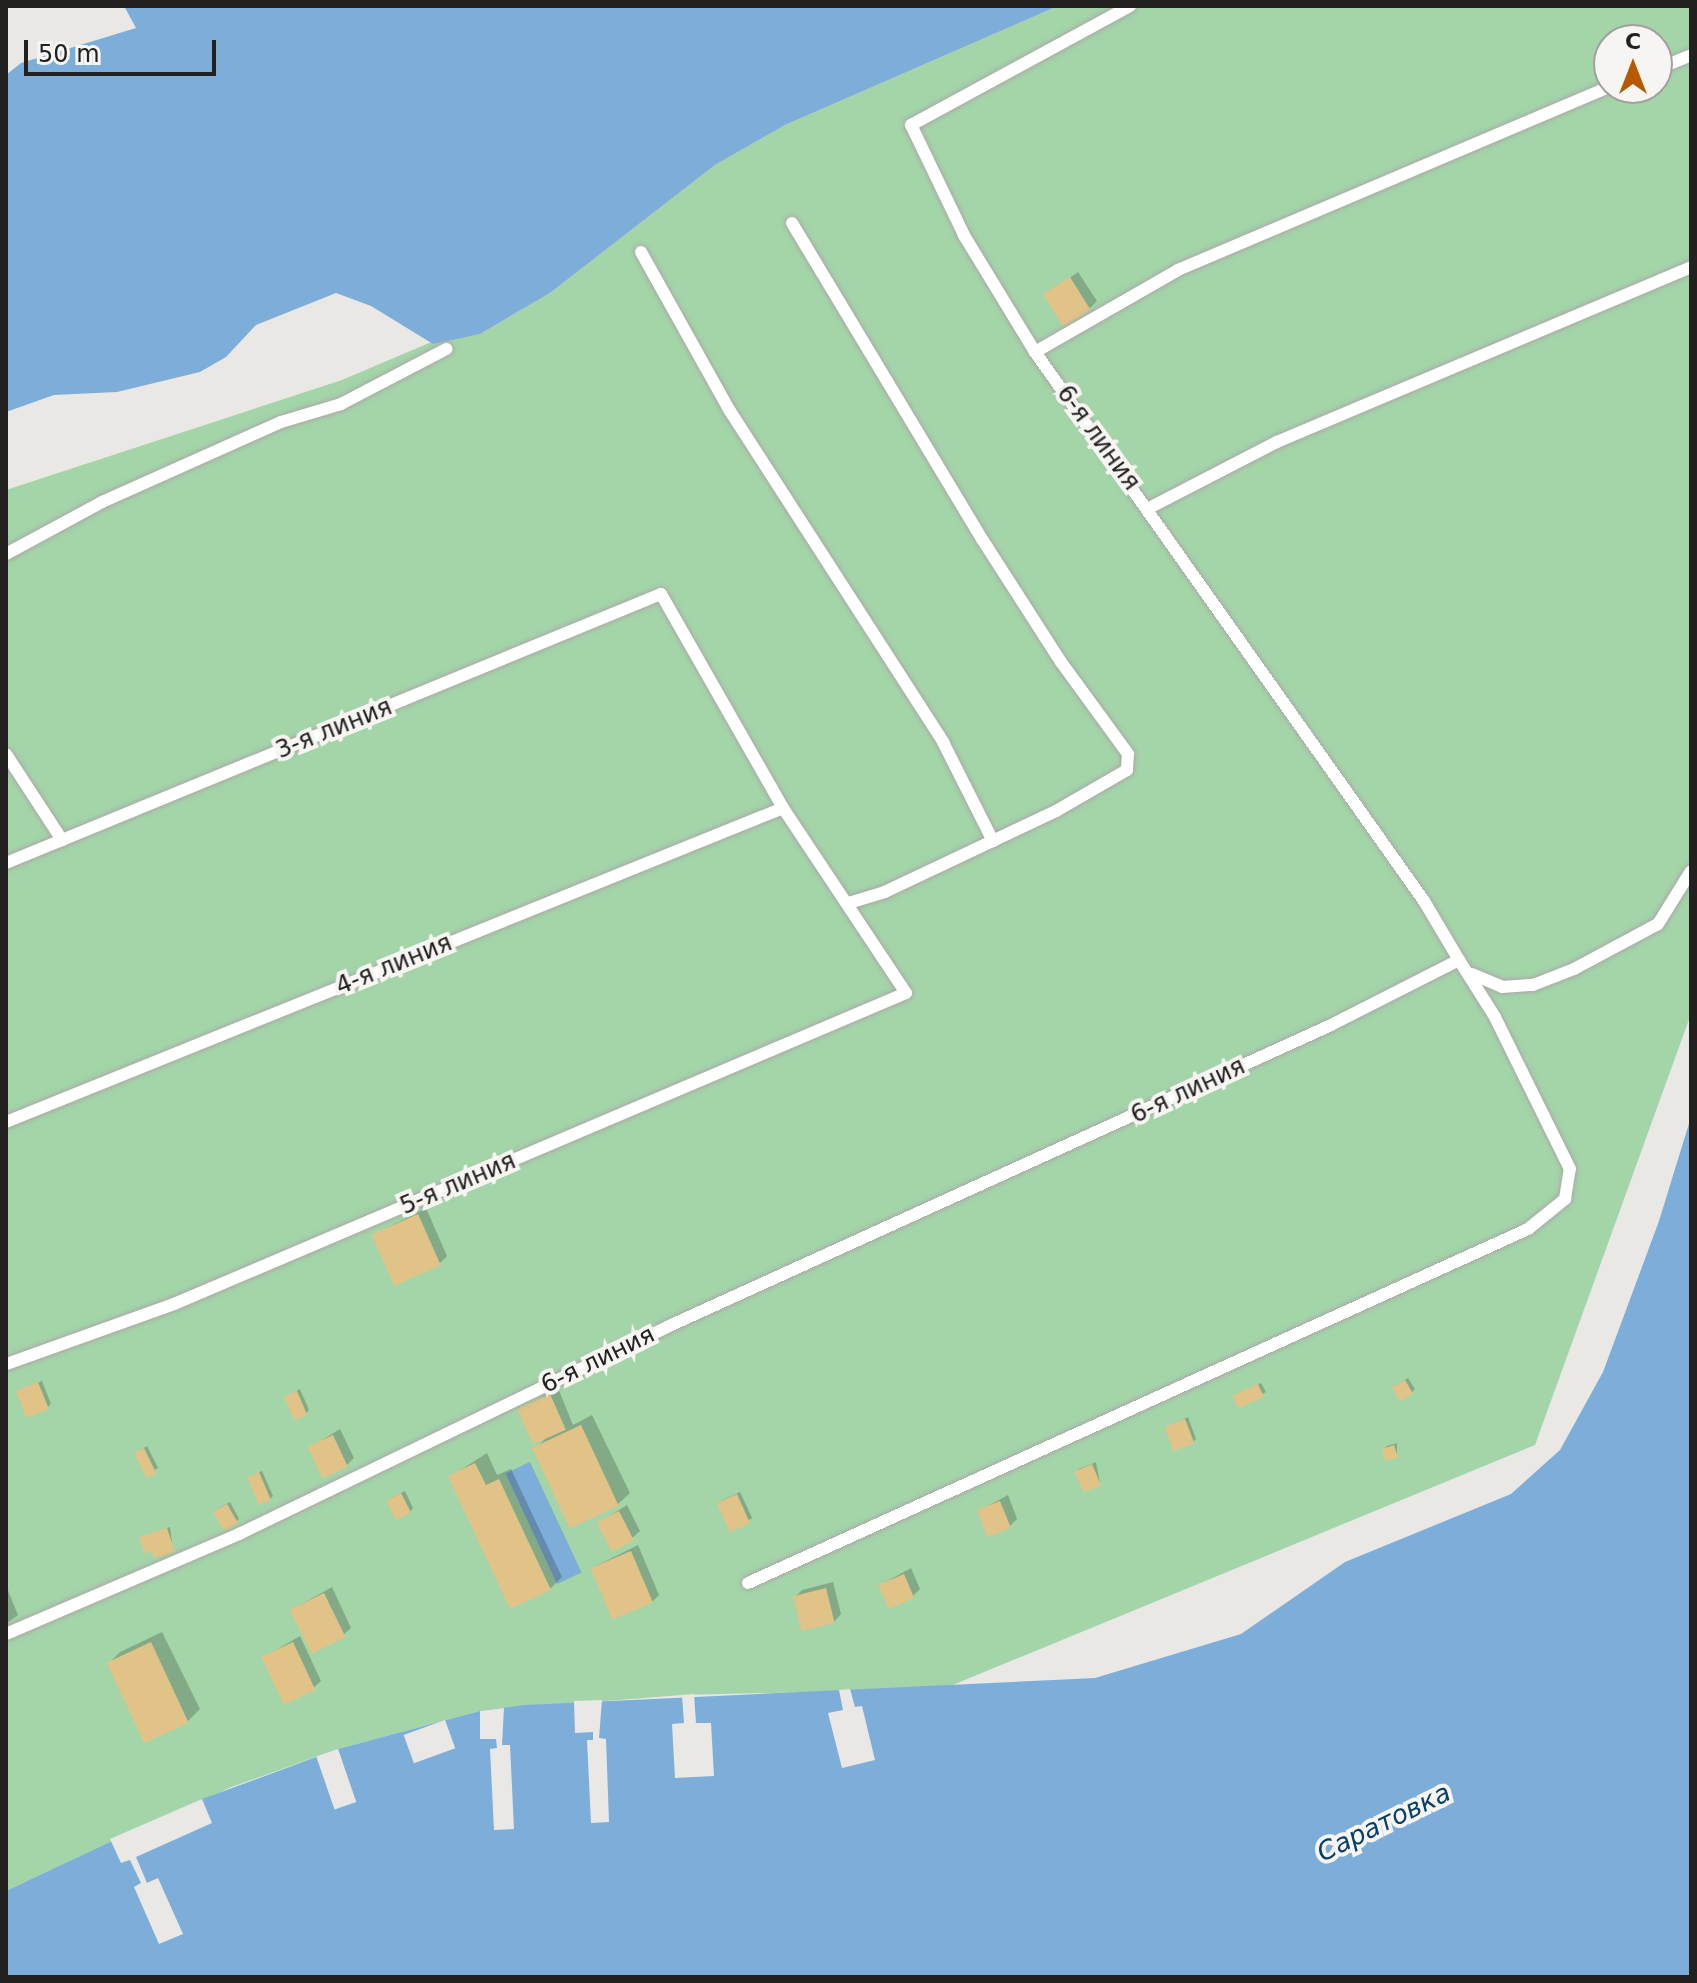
<!DOCTYPE html>
<meta charset="utf-8">
<style>
body{margin:0}
#map{position:relative;width:1697px;height:1983px;overflow:hidden;background:#eae8e5;font-family:"DejaVu Sans",sans-serif}
div>[style]{position:absolute}
.green>*{inset:0;background:#a3d5a9}
.water>*{inset:0;background:#7daeda;transform-origin:0 0}
.pier>*{inset:0;background:#eae8e5;transform-origin:0 0}
.shadow>*{inset:0;background:#0003;transform-origin:0 0}
.building>*{inset:0;background:#e1c388;transform-origin:0 0}
.roads{filter:drop-shadow(0 0 2px #aba9a6) drop-shadow(0 0 2px #aba9a6)}
.lane>*{height:12px;margin:-6px;padding:0 6px;transform-origin:6px;border-radius:6px;background:#fff}
span{translate:-50% -50%;white-space:nowrap;text-align:center;line-height:1.15;-webkit-text-stroke:8px #f7f5f2;paint-order:stroke}
.street-label{font-size:24px;color:#222120}
.water-label{font-size:26px;color:#033f68;font-style:italic}
.frame{position:absolute;inset:0;border:8px solid #222120;pointer-events:none}
.north{position:absolute;left:1593px;top:24px;width:80px;height:80px;box-sizing:border-box;background:#f7f5f2;border:2px solid #a2a09e;border-radius:50%;rotate:0deg;font-size:22px;font-weight:700;line-height:32px;text-align:center;color:#222120}
.north::after{content:'';display:block;margin:auto;width:28px;height:36px;background:#b65903;clip-path:polygon(50% 0,100% 100%,50% 72%,0 100%)}
.scale{position:absolute;left:24px;top:40px;width:192px;height:36px;box-sizing:border-box;border:4px solid #222120;border-top:0;padding-left:10px;font-size:24px;line-height:28px;white-space:nowrap;color:#222120;-webkit-text-stroke:6px #f7f5f2;paint-order:stroke}
</style>
<div id="map">
<div class="green">
<div style="clip-path:polygon(evenodd,1058px 6px,1691px 6px,1691px 1014px,1535px 1445px,943px 1689px,682px 1695px,480px 1711px,338px 1749px,229px 1788px,6px 1891px,6px 490px,342px 380px,429px 343px,480px 334px,550px 293px,715px 165px,785px 125px,1058px 6px,1609px 40px,1657px 40px,1657px 88px,1609px 88px,1609px 40px)"></div>
</div>
<div class="water">
<div style="clip-path:polygon(124px 6px,1058px 6px,785px 125px,715px 165px,550px 293px,480px 334px,433px 344px,371px 306px,336px 293px,256px 325px,226px 357px,200px 372px,117px 392px,54px 395px,6px 412px,6px 75px,21px 63px,136px 28px)"></div>
<div style="clip-path:polygon(1691px 1117px,1691px 1977px,6px 1977px,6px 1891px,202px 1799px,338px 1749px,480px 1711px,525px 1705px,1095px 1678px,1241px 1634px,1345px 1562px,1511px 1494px,1560px 1450px,1603px 1372px,1659px 1221px)"></div>
<div style="left:530px;top:1462px;width:122px;height:27px;rotate:65deg"></div>
</div>
<div class="pier">
<div style="clip-path:polygon(850px 1689px,855px 1707px,862px 1706px,875px 1760px,842px 1768px,828px 1713px,843px 1710px,839px 1690px)"></div>
<div style="clip-path:polygon(694px 1694px,696px 1723px,711px 1723px,714px 1776px,675px 1778px,672px 1724px,684px 1723px,682px 1695px)"></div>
<div style="clip-path:polygon(602px 1700px,599px 1738px,606px 1739px,609px 1822px,591px 1823px,587px 1740px,593px 1740px,593px 1732px,575px 1733px,574px 1701px)"></div>
<div style="clip-path:polygon(504px 1708px,502px 1745px,510px 1745px,514px 1829px,494px 1830px,490px 1749px,497px 1748px,496px 1739px,480px 1739px,480px 1711px)"></div>
<div style="left:445px;top:1720px;width:30px;height:44px;rotate:70deg"></div>
<div style="left:338px;top:1749px;width:56px;height:23px;rotate:71deg"></div>
<div style="clip-path:polygon(202px 1799px,212px 1823px,136px 1857px,147px 1883px,158px 1878px,183px 1934px,159px 1944px,134px 1887px,141px 1883px,130px 1860px,121px 1863px,110px 1839px)"></div>
</div>
<div class="shadow">
<div style="clip-path:polygon(1078px 272px,1097px 301px,1090px 308px,1045px 295px)"></div>
<div style="clip-path:polygon(426px 1208px,447px 1256px,440px 1263px,373px 1235px)"></div>
<div style="clip-path:polygon(1408px 1378px,1415px 1389px,1412px 1392px,1397px 1385px)"></div>
<div style="clip-path:polygon(42px 1381px,51px 1404px,48px 1407px,18px 1391px)"></div>
<div style="clip-path:polygon(1261px 1383px,1266px 1392px,1240px 1406px,1238px 1394px)"></div>
<div style="clip-path:polygon(558px 1388px,573px 1425px,592px 1415px,630px 1493px,618px 1504px,572px 1527px,535px 1449px,547px 1437px,520px 1409px)"></div>
<div style="clip-path:polygon(300px 1389px,309px 1410px,306px 1413px,286px 1397px)"></div>
<div style="clip-path:polygon(1188px 1417px,1196px 1439px,1193px 1442px,1166px 1428px)"></div>
<div style="clip-path:polygon(340px 1429px,354px 1458px,347px 1465px,311px 1447px)"></div>
<div style="clip-path:polygon(1397px 1443px,1397px 1455px,1384px 1449px,1387px 1446px)"></div>
<div style="clip-path:polygon(147px 1446px,158px 1468px,147px 1475px,139px 1451px)"></div>
<div style="clip-path:polygon(487px 1453px,497px 1475px,511px 1469px,562px 1577px,550px 1589px,450px 1477px)"></div>
<div style="clip-path:polygon(1096px 1462px,1100px 1483px,1076px 1472px,1079px 1469px)"></div>
<div style="clip-path:polygon(262px 1471px,273px 1496px,270px 1499px,253px 1475px)"></div>
<div style="clip-path:polygon(405px 1491px,413px 1508px,410px 1512px,391px 1498px)"></div>
<div style="left:740px;top:1492px;width:29px;height:23px;rotate:65deg"></div>
<div style="clip-path:polygon(1008px 1495px,1017px 1519px,1010px 1526px,979px 1511px)"></div>
<div style="clip-path:polygon(230px 1502px,239px 1519px,236px 1522px,218px 1509px)"></div>
<div style="clip-path:polygon(627px 1505px,640px 1531px,632px 1538px,600px 1522px)"></div>
<div style="clip-path:polygon(170px 1527px,173px 1550px,153px 1549px,142px 1538px)"></div>
<div style="clip-path:polygon(638px 1545px,659px 1595px,652px 1602px,592px 1568px)"></div>
<div style="clip-path:polygon(911px 1568px,920px 1589px,913px 1596px,880px 1585px)"></div>
<div style="clip-path:polygon(833px 1582px,841px 1614px,834px 1622px,795px 1597px,802px 1590px)"></div>
<div style="clip-path:polygon(332px 1587px,351px 1628px,343px 1635px,293px 1609px)"></div>
<div style="clip-path:polygon(7px 1588px,18px 1615px,6px 1624px,6px 1589px)"></div>
<div style="clip-path:polygon(162px 1632px,200px 1709px,188px 1721px,109px 1663px,120px 1652px)"></div>
<div style="clip-path:polygon(300px 1636px,321px 1681px,313px 1688px,264px 1657px)"></div>
</div>
<div class="building">
<div style="left:1070px;top:277px;width:39px;height:32px;rotate:58deg"></div>
<div style="left:418px;top:1214px;width:56px;height:51px;rotate:66deg"></div>
<div style="left:1405px;top:1380px;width:16px;height:15px;rotate:60deg"></div>
<div style="left:38px;top:1382px;width:29px;height:24px;rotate:68deg"></div>
<div style="left:1258px;top:1384px;width:14px;height:28px;rotate:65deg"></div>
<div style="left:297px;top:1391px;width:26px;height:14px;rotate:67deg"></div>
<div style="left:550px;top:1394px;width:39px;height:36px;rotate:66deg"></div>
<div style="left:1185px;top:1419px;width:26px;height:22px;rotate:69deg"></div>
<div style="left:581px;top:1425px;width:89px;height:54px;rotate:65deg"></div>
<div style="left:333px;top:1435px;width:35px;height:28px;rotate:65deg"></div>
<div style="left:1394px;top:1445px;width:13px;height:13px;rotate:72deg"></div>
<div style="left:144px;top:1448px;width:28px;height:11px;rotate:64deg"></div>
<div style="clip-path:polygon(475px 1463px,486px 1485px,499px 1479px,551px 1590px,510px 1609px,448px 1476px)"></div>
<div style="left:1092px;top:1464px;width:23px;height:19px;rotate:67deg"></div>
<div style="left:259px;top:1472px;width:30px;height:13px;rotate:67deg"></div>
<div style="left:401px;top:1493px;width:22px;height:17px;rotate:63deg"></div>
<div style="left:737px;top:1494px;width:32px;height:22px;rotate:66deg"></div>
<div style="left:1000px;top:1501px;width:29px;height:25px;rotate:68deg"></div>
<div style="left:227px;top:1504px;width:22px;height:16px;rotate:60deg"></div>
<div style="left:619px;top:1511px;width:33px;height:25px;rotate:63deg"></div>
<div style="clip-path:polygon(167px 1528px,175px 1552px,154px 1558px,152px 1551px,145px 1554px,139px 1537px)"></div>
<div style="left:631px;top:1551px;width:56px;height:44px;rotate:67deg"></div>
<div style="left:904px;top:1574px;width:26px;height:28px;rotate:67deg"></div>
<div style="left:826px;top:1588px;width:36px;height:34px;rotate:76deg"></div>
<div style="left:324px;top:1593px;width:49px;height:38px;rotate:64deg"></div>
<div style="left:151px;top:1642px;width:89px;height:49px;rotate:65deg"></div>
<div style="left:293px;top:1642px;width:53px;height:35px;rotate:65deg"></div>
</div>
<div class="roads">
<div class="lane">
<div style="left:1657px;top:69px;width:37px;rotate:-22deg"></div>
<div style="left:792px;top:223px;width:369px;rotate:59deg"></div>
<div style="left:982px;top:539px;width:146px;rotate:57.3deg"></div>
<div style="left:1061px;top:662px;width:114px;rotate:53.9deg"></div>
<div style="left:1128px;top:754px;width:16px;rotate:94deg"></div>
<div style="left:1127px;top:770px;width:82px;rotate:150deg"></div>
<div style="left:1056px;top:811px;width:189px;rotate:154.7deg"></div>
<div style="left:885px;top:892px;width:38px;rotate:163deg"></div>
<div style="left:641px;top:252px;width:182px;rotate:60.8deg"></div>
<div style="left:730px;top:411px;width:394px;rotate:57.2deg"></div>
<div style="left:943px;top:742px;width:111px;rotate:63.2deg"></div>
<div style="left:1035px;top:352px;width:165px;rotate:-29.8deg"></div>
<div style="left:1178px;top:270px;width:468px;rotate:-23deg"></div>
<div style="left:1149px;top:508px;width:144px;rotate:-27.3deg"></div>
<div style="left:1277px;top:442px;width:449px;rotate:-22.9deg"></div>
<div style="left:6px;top:554px;width:109px;rotate:-28.4deg"></div>
<div style="left:102px;top:502px;width:196px;rotate:-24.1deg"></div>
<div style="left:281px;top:422px;width:63px;rotate:-16.7deg"></div>
<div style="left:341px;top:404px;width:119px;rotate:-27.6deg"></div>
<div style="left:6px;top:754px;width:103px;rotate:56.9deg"></div>
<div style="left:6px;top:863px;width:708px;rotate:-22.33deg"></div>
<div style="left:661px;top:594px;width:246px;rotate:60.3deg"></div>
<div style="left:783px;top:808px;width:222px;rotate:56.4deg"></div>
<div style="left:906px;top:993px;width:795px;rotate:156.98deg"></div>
<div style="left:174px;top:1304px;width:178px;rotate:160.3deg"></div>
<div style="left:1472px;top:974px;width:33px;rotate:23deg"></div>
<div style="left:1502px;top:987px;width:31px;rotate:-4deg"></div>
<div style="left:1533px;top:985px;width:44px;rotate:-21.3deg"></div>
<div style="left:1574px;top:969px;width:95px;rotate:-28.2deg"></div>
<div style="left:1658px;top:924px;width:62px;rotate:-58.1deg"></div>
<div style="left:6px;top:1122px;width:838px;rotate:-22deg"></div>
<div style="left:748px;top:1583px;width:857px;rotate:-24.41deg"></div>
<div style="left:1528px;top:1229px;width:48px;rotate:-39deg"></div>
<div style="left:1565px;top:1199px;width:30px;rotate:-81deg"></div>
<div style="left:1570px;top:1169px;width:169px;rotate:-116.3deg"></div>
<div style="left:1495px;top:1017px;width:67px;rotate:-122.3deg"></div>
<div style="left:6px;top:1634px;width:254px;rotate:-23.2deg"></div>
<div style="left:239px;top:1534px;width:478px;rotate:-25.8deg"></div>
<div style="left:669px;top:1326px;width:725px;rotate:-24.44deg"></div>
<div style="left:1329px;top:1026px;width:146px;rotate:-26.9deg"></div>
<div style="left:1459px;top:960px;width:69px;rotate:-120.7deg"></div>
<div style="left:1424px;top:901px;width:673px;rotate:-125.32deg"></div>
<div style="left:1035px;top:352px;width:137px;rotate:-121.3deg"></div>
<div style="left:964px;top:235px;width:122px;rotate:-115.7deg"></div>
<div style="left:911px;top:125px;width:249px;rotate:-28.5deg"></div>
</div>
</div>
<div class="street-label">
<span style="left:1098px;top:438px;rotate:54deg">6-я линия</span>
<span style="left:334px;top:729px;rotate:-22deg">3-я линия</span>
<span style="left:394px;top:965px;rotate:-22deg">4-я линия</span>
<span style="left:1188px;top:1091px;rotate:-25deg">6-я линия</span>
<span style="left:458px;top:1184px;rotate:-23deg">5-я линия</span>
<span style="left:598px;top:1360px;rotate:-26deg">6-я линия</span>
</div>
<div class="water-label">
<span style="left:1384px;top:1823px;rotate:-26deg">Саратовка</span>
</div>
<div class="frame"></div>
<div class="north">С</div>
<div class="scale">50 m</div>
</div>
